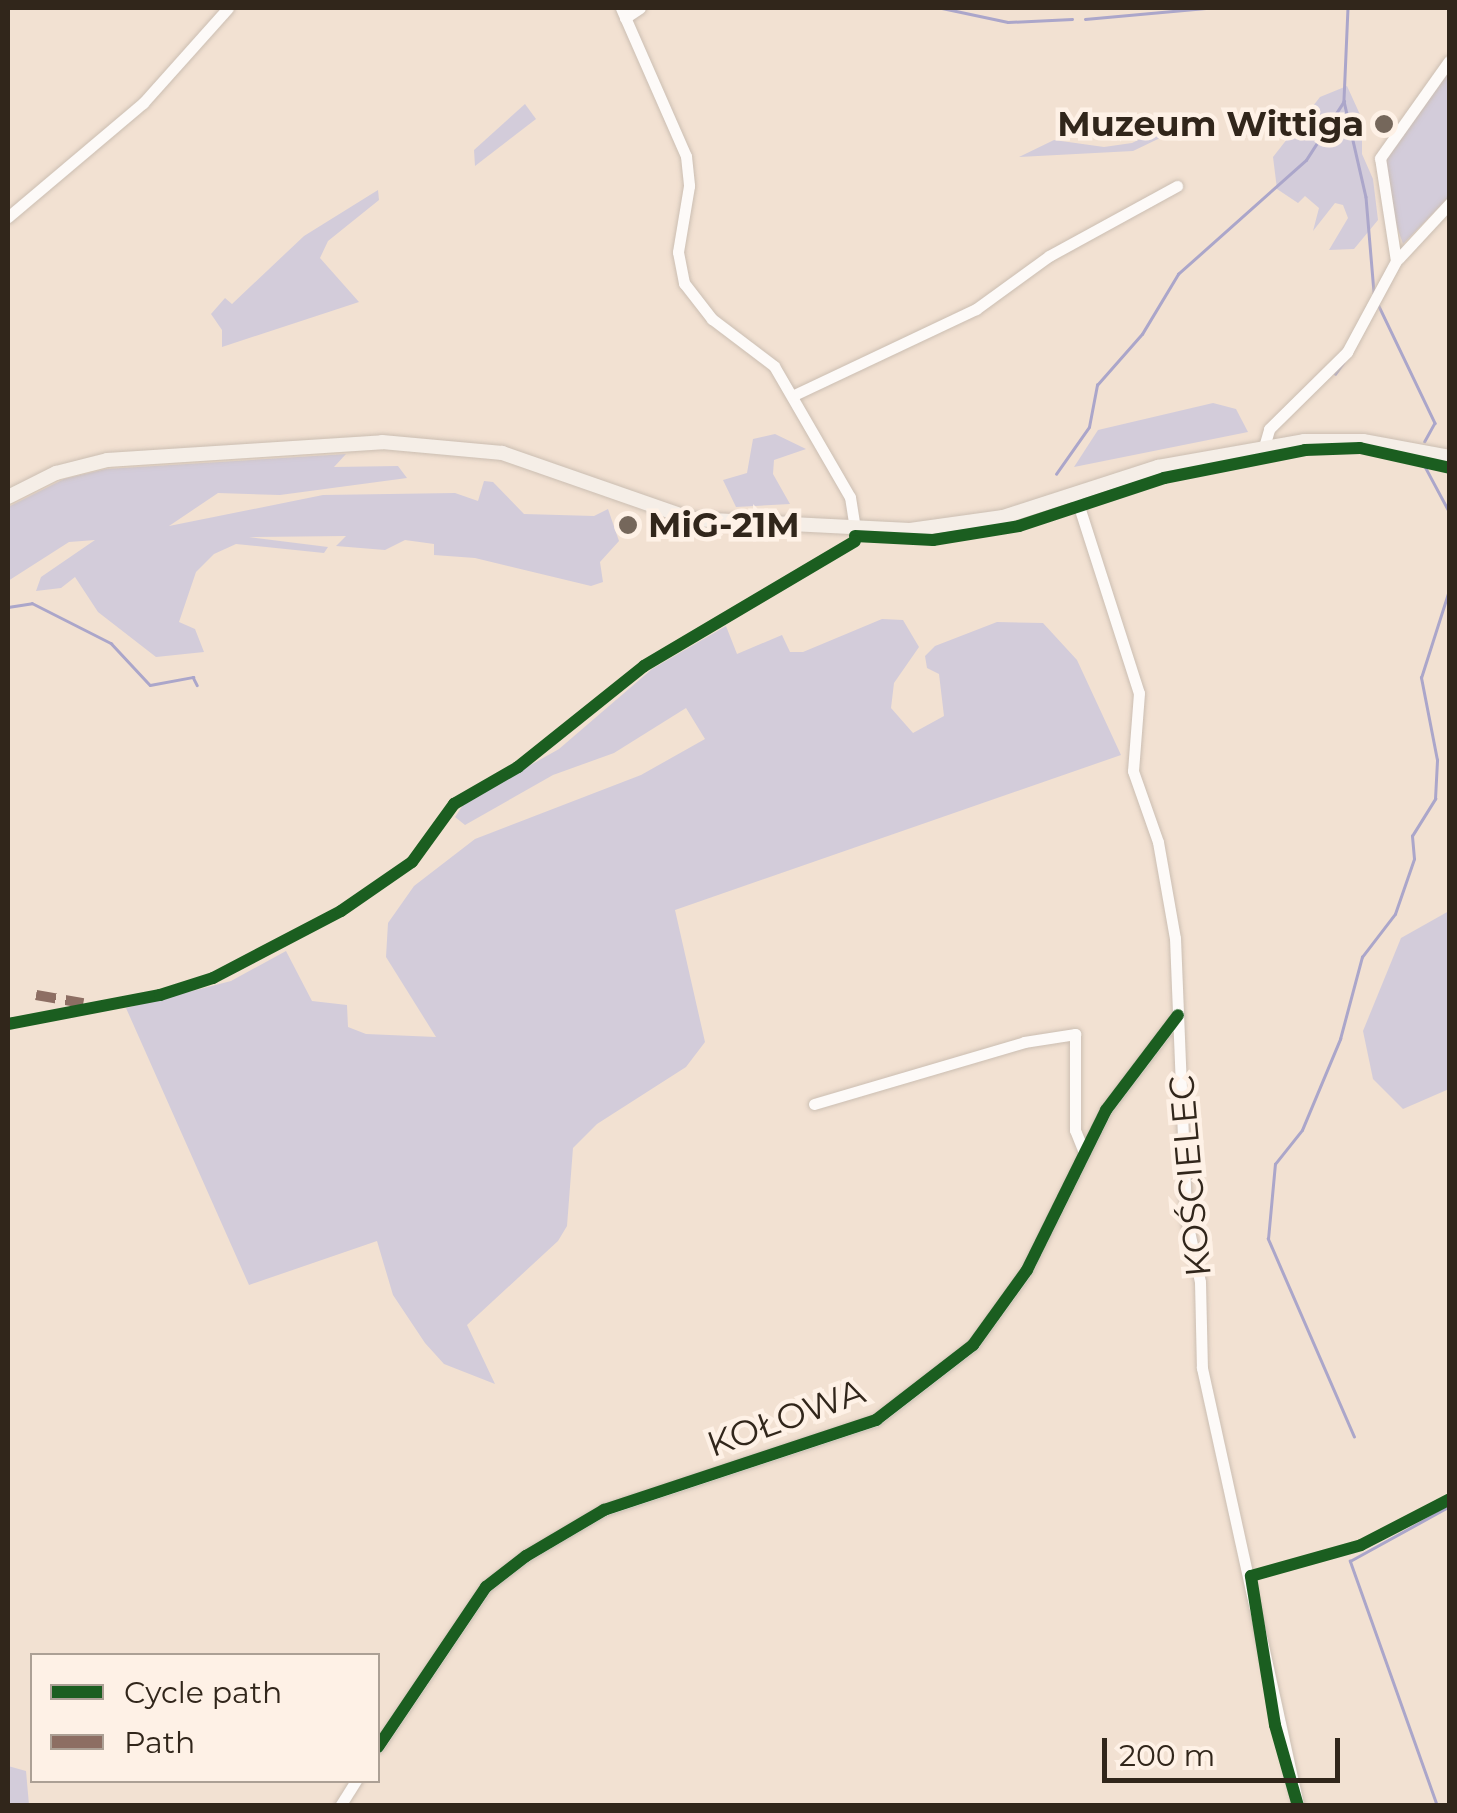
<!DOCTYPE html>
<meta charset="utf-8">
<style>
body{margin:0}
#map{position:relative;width:1457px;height:1813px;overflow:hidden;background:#f2e1d2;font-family:Montserrat,sans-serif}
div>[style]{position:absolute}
.green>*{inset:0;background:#d3ccda}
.stream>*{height:2.5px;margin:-1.25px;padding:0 1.25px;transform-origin:1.25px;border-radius:1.25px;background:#aba6ca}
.roads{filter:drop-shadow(0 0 2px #cbbeb2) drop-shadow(0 0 2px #cbbeb2)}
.minor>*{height:11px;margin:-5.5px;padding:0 5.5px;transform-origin:5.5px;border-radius:5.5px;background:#fdfaf8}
.major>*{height:14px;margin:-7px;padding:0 7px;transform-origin:7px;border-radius:7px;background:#f5eee7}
.quiet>*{height:10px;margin-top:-5px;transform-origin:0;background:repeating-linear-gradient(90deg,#8d6e63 0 20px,transparent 0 30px)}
.cycleway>*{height:12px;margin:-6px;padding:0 6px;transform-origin:6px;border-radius:6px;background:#1b5e20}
.dots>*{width:28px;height:28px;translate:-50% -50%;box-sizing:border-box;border:5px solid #fef1e6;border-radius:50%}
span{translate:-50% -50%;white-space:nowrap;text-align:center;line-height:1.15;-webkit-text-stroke:9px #fef1e6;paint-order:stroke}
.poi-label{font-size:35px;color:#31261b;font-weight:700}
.right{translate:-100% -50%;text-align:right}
.left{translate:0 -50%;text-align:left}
.street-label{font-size:35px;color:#31261b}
.frame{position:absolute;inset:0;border:10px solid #31261b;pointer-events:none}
.legend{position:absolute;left:30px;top:1653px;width:350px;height:130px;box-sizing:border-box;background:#fef1e6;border:2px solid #aca095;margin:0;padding:12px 18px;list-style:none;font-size:30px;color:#31261b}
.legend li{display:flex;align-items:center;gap:20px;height:50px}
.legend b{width:50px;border:2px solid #aca095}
.scale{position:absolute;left:1102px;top:1738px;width:238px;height:45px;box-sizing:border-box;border:5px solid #31261b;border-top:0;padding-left:12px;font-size:30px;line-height:35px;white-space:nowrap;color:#31261b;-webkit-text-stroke:8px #fef1e6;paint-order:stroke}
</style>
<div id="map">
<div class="green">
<div style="clip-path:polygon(1449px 66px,1449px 197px,1403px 244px,1388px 200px,1385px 155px)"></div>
<div style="clip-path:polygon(1347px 86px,1362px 119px,1362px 154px,1373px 179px,1378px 220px,1354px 249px,1329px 250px,1348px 218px,1343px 205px,1335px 203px,1313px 231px,1319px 208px,1305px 196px,1298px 203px,1277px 189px,1273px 157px,1320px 97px)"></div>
<div style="clip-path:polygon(525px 104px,536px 119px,475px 166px,474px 150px)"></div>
<div style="clip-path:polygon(1177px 121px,1181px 128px,1133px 151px,1019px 157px,1054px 140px,1104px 147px,1132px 143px)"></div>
<div style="clip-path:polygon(378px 190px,379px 200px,328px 241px,320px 258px,359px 302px,222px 347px,222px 330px,211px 314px,225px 298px,232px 304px,304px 236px)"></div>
<div style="clip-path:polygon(1213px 403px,1236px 409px,1248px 432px,1074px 467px,1098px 430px)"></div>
<div style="clip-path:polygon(775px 434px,806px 449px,774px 460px,773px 474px,790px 504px,736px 507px,723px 480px,747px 473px,753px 439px)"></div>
<div style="clip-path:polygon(346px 454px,334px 467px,398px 466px,407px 478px,280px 495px,218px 493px,169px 526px,323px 495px,455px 493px,478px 501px,484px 481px,493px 482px,524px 514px,594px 516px,608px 509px,619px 541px,600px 562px,603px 582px,591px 586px,475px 558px,434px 555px,434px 544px,405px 540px,385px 550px,336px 546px,346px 536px,249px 537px,328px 547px,324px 553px,236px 544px,214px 554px,196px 572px,179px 622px,195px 629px,204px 652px,156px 657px,98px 612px,75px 577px,61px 588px,36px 591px,41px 577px,95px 540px,69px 542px,8px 581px,8px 507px,64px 479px,106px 469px)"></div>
<div style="clip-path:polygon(882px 619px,903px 620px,919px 647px,894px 683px,891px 708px,913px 733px,944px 716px,939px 674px,927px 668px,925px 656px,935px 646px,997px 622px,1043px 623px,1077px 660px,1121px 755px,675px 910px,705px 1042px,686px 1067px,597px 1124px,573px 1148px,567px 1226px,558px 1241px,467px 1325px,495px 1384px,444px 1364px,425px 1343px,393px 1295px,377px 1241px,249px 1285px,126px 1008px,231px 981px,286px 951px,312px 1001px,347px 1005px,348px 1027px,366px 1034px,436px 1037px,386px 957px,388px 923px,414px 886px,475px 839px,641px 775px,705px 739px,686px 708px,614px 753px,553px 775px,465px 825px,455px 817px,465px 802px,559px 749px,652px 669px,726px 626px,737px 654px,782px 635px,790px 652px,803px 652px)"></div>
<div style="clip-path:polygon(1449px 911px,1449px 1089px,1403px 1109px,1373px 1079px,1363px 1031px,1401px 938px)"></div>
<div style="clip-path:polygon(8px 1766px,26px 1771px,29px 1805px,8px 1805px)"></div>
</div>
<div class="stream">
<div style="left:942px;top:8px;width:67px;rotate:12deg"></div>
<div style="left:1008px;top:22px;width:64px;rotate:-2.7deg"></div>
<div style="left:1269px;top:8px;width:42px"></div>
<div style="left:1348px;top:8px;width:93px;rotate:92.5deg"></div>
<div style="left:1344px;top:101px;width:98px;rotate:77.1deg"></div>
<div style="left:1366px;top:197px;width:96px;rotate:85.2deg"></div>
<div style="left:1085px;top:19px;width:121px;rotate:-5.2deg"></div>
<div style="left:1378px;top:304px;width:132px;rotate:64.4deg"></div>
<div style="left:1435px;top:423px;width:21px;rotate:119deg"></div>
<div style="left:1335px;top:374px;width:14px;rotate:-54deg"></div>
<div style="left:1421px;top:459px;width:61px;rotate:61.8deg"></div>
<div style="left:1056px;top:474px;width:57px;rotate:-54.9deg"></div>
<div style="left:1089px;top:427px;width:43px;rotate:-79.2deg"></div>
<div style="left:1097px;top:385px;width:68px;rotate:-48.6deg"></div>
<div style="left:1142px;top:334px;width:70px;rotate:-59deg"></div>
<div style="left:1178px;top:274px;width:171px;rotate:-41.7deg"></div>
<div style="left:1306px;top:160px;width:70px;rotate:-57.2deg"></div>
<div style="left:8px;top:607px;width:24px;rotate:-9deg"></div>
<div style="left:32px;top:603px;width:89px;rotate:26.9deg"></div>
<div style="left:111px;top:643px;width:57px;rotate:47.1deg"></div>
<div style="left:150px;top:685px;width:44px;rotate:-10.5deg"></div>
<div style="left:193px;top:677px;width:9px;rotate:63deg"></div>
<div style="left:1354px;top:1437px;width:216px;rotate:-113.5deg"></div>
<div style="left:1268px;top:1239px;width:75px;rotate:-84.7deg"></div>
<div style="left:1275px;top:1164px;width:43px;rotate:-51.5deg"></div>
<div style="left:1302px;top:1130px;width:99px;rotate:-67.3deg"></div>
<div style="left:1340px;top:1039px;width:85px;rotate:-75deg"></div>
<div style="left:1362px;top:957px;width:54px;rotate:-52.5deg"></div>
<div style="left:1395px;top:914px;width:58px;rotate:-70.9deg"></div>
<div style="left:1414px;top:859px;width:23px;rotate:-95deg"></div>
<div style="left:1412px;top:836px;width:44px;rotate:-58.1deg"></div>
<div style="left:1435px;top:799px;width:39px;rotate:-87deg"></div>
<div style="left:1437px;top:760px;width:84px;rotate:-101deg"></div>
<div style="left:1421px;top:678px;width:96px;rotate:-72.3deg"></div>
<div style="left:1437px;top:1806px;width:260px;rotate:-109.6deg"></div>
<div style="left:1350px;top:1561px;width:114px;rotate:-28.8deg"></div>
</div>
<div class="roads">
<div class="minor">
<div style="left:621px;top:8px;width:162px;rotate:66.3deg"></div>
<div style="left:686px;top:156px;width:30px;rotate:84deg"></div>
<div style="left:689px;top:186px;width:67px;rotate:99.5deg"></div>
<div style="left:678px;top:252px;width:32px;rotate:79deg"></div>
<div style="left:684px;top:283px;width:46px;rotate:52.1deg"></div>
<div style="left:712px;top:319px;width:78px;rotate:37.2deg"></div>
<div style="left:774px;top:366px;width:151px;rotate:59.9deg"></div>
<div style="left:850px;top:497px;width:31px;rotate:81deg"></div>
<div style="left:625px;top:18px;width:18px;rotate:-34deg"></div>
<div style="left:8px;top:217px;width:177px;rotate:-40.2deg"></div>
<div style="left:143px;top:103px;width:127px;rotate:-48.2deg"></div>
<div style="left:1399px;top:258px;width:75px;rotate:-47.2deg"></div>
<div style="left:794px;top:395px;width:201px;rotate:-25.3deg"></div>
<div style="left:976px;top:309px;width:90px;rotate:-36deg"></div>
<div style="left:1049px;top:256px;width:146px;rotate:-28.7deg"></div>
<div style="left:1264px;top:447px;width:19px;rotate:-74deg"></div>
<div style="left:1269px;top:429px;width:110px;rotate:-44.6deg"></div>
<div style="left:1347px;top:352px;width:103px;rotate:-61.7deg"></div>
<div style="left:1396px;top:261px;width:104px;rotate:-98.8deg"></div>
<div style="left:1380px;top:158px;width:119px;rotate:-54.6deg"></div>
<div style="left:1075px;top:494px;width:209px;rotate:72.2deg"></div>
<div style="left:1139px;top:693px;width:78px;rotate:94.4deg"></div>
<div style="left:1133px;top:771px;width:75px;rotate:70.6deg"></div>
<div style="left:1158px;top:842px;width:97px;rotate:80deg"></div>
<div style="left:1175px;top:938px;width:279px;rotate:87.7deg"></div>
<div style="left:1186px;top:1217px;width:66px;rotate:77.8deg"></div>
<div style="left:1200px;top:1282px;width:86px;rotate:88.7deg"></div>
<div style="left:1202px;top:1368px;width:448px;rotate:77.6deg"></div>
<div style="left:814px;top:1104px;width:219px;rotate:-16.4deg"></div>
<div style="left:1024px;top:1042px;width:52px;rotate:-8.9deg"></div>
<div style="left:1075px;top:1034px;width:96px;rotate:90deg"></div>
<div style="left:1075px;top:1130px;width:22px;rotate:68deg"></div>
<div style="left:378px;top:1747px;width:193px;rotate:-56deg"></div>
<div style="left:486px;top:1587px;width:51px;rotate:-37.8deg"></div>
<div style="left:526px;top:1556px;width:91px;rotate:-30.5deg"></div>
<div style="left:604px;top:1510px;width:287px;rotate:-18.3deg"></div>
<div style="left:876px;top:1420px;width:123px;rotate:-37.7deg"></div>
<div style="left:973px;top:1345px;width:92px;rotate:-54.2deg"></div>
<div style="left:1027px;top:1270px;width:178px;rotate:-63.7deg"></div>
<div style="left:1106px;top:1110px;width:119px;rotate:-52.8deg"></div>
<div style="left:340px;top:1806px;width:31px;rotate:-58deg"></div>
</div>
<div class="major">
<div style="left:8px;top:497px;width:54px;rotate:-26.6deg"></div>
<div style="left:56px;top:473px;width:53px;rotate:-14.3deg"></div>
<div style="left:107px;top:460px;width:276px;rotate:-3.7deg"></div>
<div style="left:382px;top:442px;width:121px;rotate:5.2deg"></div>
<div style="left:502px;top:453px;width:201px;rotate:19.2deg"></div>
<div style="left:692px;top:519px;width:218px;rotate:2.9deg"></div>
<div style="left:910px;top:530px;width:94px;rotate:-8deg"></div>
<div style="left:1003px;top:517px;width:163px;rotate:-17.9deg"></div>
<div style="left:1158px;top:467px;width:148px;rotate:-10.1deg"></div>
<div style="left:1304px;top:441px;width:59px"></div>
<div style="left:1363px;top:441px;width:88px;rotate:10.4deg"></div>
</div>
</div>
<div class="quiet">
<div style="left:36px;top:995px;width:48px;rotate:9.7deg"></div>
</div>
<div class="cycleway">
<div style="left:855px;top:536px;width:78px;rotate:2.9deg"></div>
<div style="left:933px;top:540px;width:87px;rotate:-9.2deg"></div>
<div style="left:1019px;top:526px;width:153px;rotate:-18.3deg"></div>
<div style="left:1164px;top:478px;width:144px;rotate:-11.2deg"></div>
<div style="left:1305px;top:450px;width:55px;rotate:-2.1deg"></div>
<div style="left:1360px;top:448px;width:92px;rotate:12.5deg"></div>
<div style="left:8px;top:1024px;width:155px;rotate:-10.8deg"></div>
<div style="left:160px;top:995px;width:56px;rotate:-17.8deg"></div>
<div style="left:213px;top:978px;width:144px;rotate:-27.6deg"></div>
<div style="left:341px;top:911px;width:86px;rotate:-34.6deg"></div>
<div style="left:412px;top:862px;width:72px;rotate:-54.1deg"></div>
<div style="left:454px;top:804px;width:74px;rotate:-30deg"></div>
<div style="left:518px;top:767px;width:161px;rotate:-38.7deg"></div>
<div style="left:644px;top:666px;width:245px;rotate:-30.6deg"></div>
<div style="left:378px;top:1747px;width:193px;rotate:-56deg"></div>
<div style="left:486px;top:1587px;width:51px;rotate:-37.8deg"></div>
<div style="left:526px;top:1556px;width:91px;rotate:-30.5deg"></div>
<div style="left:604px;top:1510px;width:287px;rotate:-18.3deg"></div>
<div style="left:876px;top:1420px;width:123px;rotate:-37.7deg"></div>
<div style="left:973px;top:1345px;width:92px;rotate:-54.2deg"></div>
<div style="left:1027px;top:1270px;width:178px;rotate:-63.7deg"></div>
<div style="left:1106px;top:1110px;width:119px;rotate:-52.8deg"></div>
<div style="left:1298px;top:1806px;width:84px;rotate:-105.9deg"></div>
<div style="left:1275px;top:1725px;width:151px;rotate:-99.2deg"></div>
<div style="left:1251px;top:1576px;width:114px;rotate:-15.7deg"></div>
<div style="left:1361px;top:1545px;width:100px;rotate:-27.3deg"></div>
</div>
<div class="dots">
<div style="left:1384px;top:124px;background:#75675b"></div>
<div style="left:628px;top:525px;background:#75675b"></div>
</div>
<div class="poi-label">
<span class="right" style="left:1364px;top:124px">Muzeum Wittiga</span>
<span class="left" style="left:648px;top:525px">MiG-21M</span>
</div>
<div class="street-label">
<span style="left:1190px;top:1176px;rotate:-95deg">KOŚCIELEC</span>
<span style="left:786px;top:1418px;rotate:-20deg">KOŁOWA</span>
</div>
<div class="frame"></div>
<ul class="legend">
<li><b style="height:12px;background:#1b5e20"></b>Cycle path</li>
<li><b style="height:12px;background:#8d6e63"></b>Path</li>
</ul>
<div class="scale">200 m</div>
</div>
